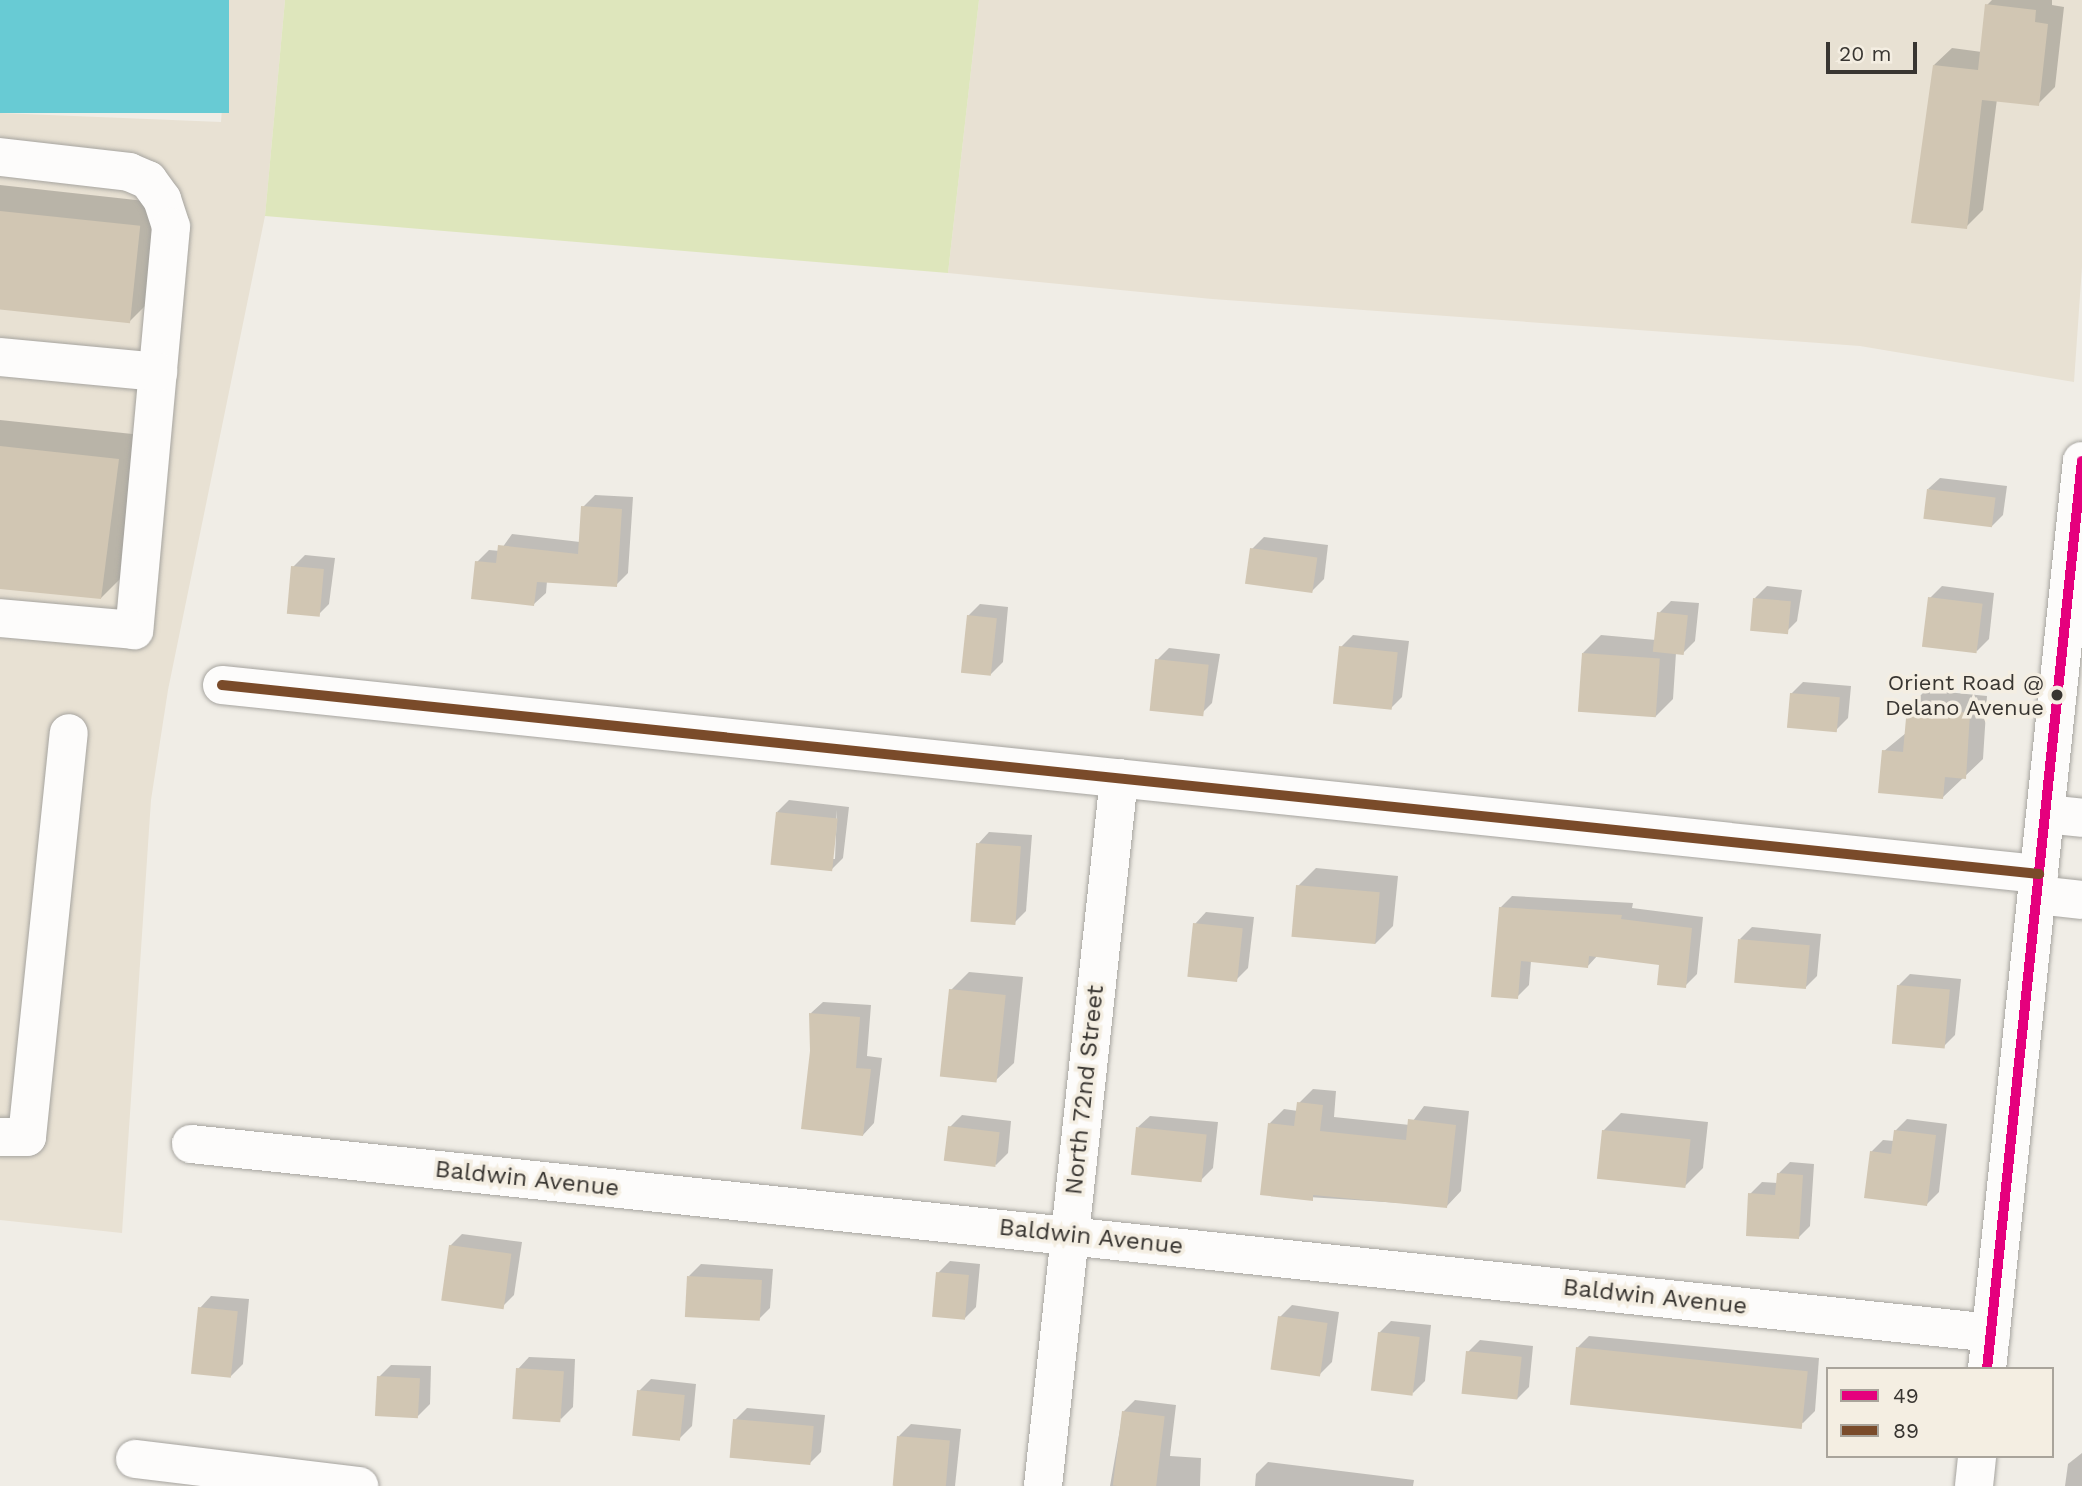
<!DOCTYPE html>
<style>
body{margin:0}
#map{position:relative;width:2082px;height:1486px;overflow:hidden;background:#f0ede6;font-family:"Work Sans",sans-serif}
div>[style]{position:absolute}
.built>*{inset:0;background:#e8e1d3}
.green>*{inset:0;background:#dee6bc}
.water>*{inset:0;background:#68cbd4;transform-origin:0 0}
.shadow>*{inset:0;background:#0003}
.building>*{inset:0;background:#d1c6b3;transform-origin:0 0}
.roads{filter:drop-shadow(0 0 2px #a6a49f) drop-shadow(0 0 2px #a6a49f)}
.minor>*{height:38px;margin:-19px;padding:0 19px;transform-origin:19px;border-radius:19px;background:#fdfcfb}
.bus-1>*{height:10px;margin:-5px;padding:0 5px;transform-origin:5px;border-radius:5px;background:#e5007d}
.bus-2>*{height:10px;margin:-5px;padding:0 5px;transform-origin:5px;border-radius:5px;background:#7a4b2a}
.dots>*{width:19px;height:19px;translate:-50% -50%;box-sizing:border-box;border:4px solid #f4eee2;border-radius:50%}
span{translate:-50% -50%;white-space:nowrap;text-align:center;line-height:1.15;-webkit-text-stroke:7px #f4eee2;paint-order:stroke}
.bus-label{font-size:22px;color:#383531}
.right{translate:-100% -50%;text-align:right}
.street-label{font-size:24px;color:#383531}
.legend{position:absolute;left:1826px;top:1367px;width:228px;height:91px;box-sizing:border-box;background:#f4eee2;border:2px solid #a9a49b;margin:0;padding:9px 12px;list-style:none;font-size:21px;color:#383531}
.legend li{display:flex;align-items:center;gap:14px;height:35px}
.legend b{width:35px;border:2px solid #a9a49b}
.scale{position:absolute;left:1826px;top:42px;width:91px;height:32px;box-sizing:border-box;border:4px solid #383531;border-top:0;padding-left:9px;font-size:21px;line-height:24px;white-space:nowrap;color:#383531;-webkit-text-stroke:5px #f4eee2;paint-order:stroke}
</style>
<div id="map">
<div class="built">
<div style="clip-path:polygon(229px 0,285px 0,265px 216px,168px 690px,151px 800px,122px 1233px,0 1220px,0 113px,221px 122px)"></div>
<div style="clip-path:polygon(979px 0,2082px 0,2082px 267px,2074px 382px,1860px 346px,1212px 299px,948px 273px)"></div>
</div>
<div class="green">
<div style="clip-path:polygon(285px 0,979px 0,948px 273px,265px 216px)"></div>
</div>
<div class="water">
<div style="left:0;top:0;width:229px;height:113px"></div>
</div>
<div class="shadow">
<div style="clip-path:polygon(1992px 0,2052px 0,2052px 5px,2064px 7px,2055px 87px,2038px 104px,1997px 99px,1983px 210px,1966px 227px,1934px 65px,1952px 48px,1982px 52px,1987px 5px)"></div>
<div style="clip-path:polygon(0 185px,163px 203px,153px 298px,129px 322px,0 307px)"></div>
<div style="clip-path:polygon(0 420px,142px 435px,125px 574px,101px 598px,0 587px)"></div>
<div style="clip-path:polygon(1940px 478px,2007px 486px,2003px 515px,1991px 527px,1928px 489px)"></div>
<div style="clip-path:polygon(595px 495px,633px 497px,628px 573px,616px 585px,547px 581px,546px 593px,534px 604px,477px 562px,489px 550px,500px 551px,512px 534px,580px 542px,583px 507px)"></div>
<div style="clip-path:polygon(1264px 537px,1328px 545px,1324px 579px,1312px 591px,1252px 549px)"></div>
<div style="clip-path:polygon(305px 555px,335px 558px,329px 604px,317px 616px,293px 567px)"></div>
<div style="clip-path:polygon(1767px 586px,1802px 590px,1797px 621px,1785px 633px,1755px 598px)"></div>
<div style="clip-path:polygon(1942px 586px,1994px 593px,1989px 639px,1977px 651px,1930px 598px)"></div>
<div style="clip-path:polygon(1671px 601px,1699px 603px,1695px 641px,1683px 653px,1676px 653px,1673px 699px,1655px 717px,1583px 653px,1601px 635px,1656px 640px,1659px 613px)"></div>
<div style="clip-path:polygon(980px 604px,1008px 607px,1003px 662px,991px 674px,968px 616px)"></div>
<div style="clip-path:polygon(1353px 635px,1409px 641px,1402px 697px,1390px 709px,1341px 647px)"></div>
<div style="clip-path:polygon(1169px 648px,1220px 654px,1212px 703px,1200px 715px,1157px 660px)"></div>
<div style="clip-path:polygon(1803px 682px,1851px 686px,1848px 718px,1836px 730px,1791px 694px)"></div>
<div style="clip-path:polygon(1926px 690px,1987px 696px,1983px 759px,1942px 798px,1884px 751px,1906px 733px,1908px 708px)"></div>
<div style="clip-path:polygon(evenodd,789px 800px,849px 807px,843px 858px,831px 870px,777px 812px,789px 800px,837px 810px,835px 859px,832px 859px,837px 810px)"></div>
<div style="clip-path:polygon(989px 832px,1032px 835px,1026px 911px,1014px 923px,978px 844px)"></div>
<div style="clip-path:polygon(1316px 868px,1398px 876px,1393px 926px,1375px 944px,1298px 886px)"></div>
<div style="clip-path:polygon(1512px 896px,1633px 903px,1632px 908px,1703px 917px,1697px 974px,1685px 986px,1661px 963px,1598px 955px,1587px 967px,1531px 961px,1529px 985px,1517px 997px,1500px 908px)"></div>
<div style="clip-path:polygon(1206px 912px,1254px 917px,1248px 968px,1236px 980px,1195px 924px)"></div>
<div style="clip-path:polygon(1752px 927px,1821px 934px,1817px 976px,1805px 988px,1740px 939px)"></div>
<div style="clip-path:polygon(969px 972px,1023px 977px,1014px 1063px,995px 1081px,951px 990px)"></div>
<div style="clip-path:polygon(1910px 974px,1961px 979px,1955px 1035px,1943px 1047px,1898px 986px)"></div>
<div style="clip-path:polygon(823px 1002px,871px 1005px,867px 1056px,882px 1058px,874px 1123px,863px 1135px,812px 1051px,811px 1013px)"></div>
<div style="clip-path:polygon(1313px 1089px,1336px 1091px,1334px 1117px,1410px 1125px,1424px 1106px,1469px 1111px,1461px 1191px,1447px 1206px,1262px 1194px,1269px 1124px,1284px 1109px,1298px 1111px,1299px 1103px)"></div>
<div style="clip-path:polygon(1621px 1113px,1708px 1122px,1703px 1168px,1685px 1186px,1603px 1131px)"></div>
<div style="clip-path:polygon(962px 1115px,1011px 1121px,1008px 1153px,996px 1165px,950px 1127px)"></div>
<div style="clip-path:polygon(1150px 1116px,1218px 1122px,1213px 1168px,1201px 1180px,1138px 1127px)"></div>
<div style="clip-path:polygon(1907px 1119px,1947px 1124px,1939px 1192px,1927px 1204px,1871px 1152px,1883px 1140px,1894px 1141px,1895px 1131px)"></div>
<div style="clip-path:polygon(1790px 1162px,1814px 1164px,1810px 1226px,1798px 1238px,1750px 1194px,1762px 1182px,1778px 1183px,1778px 1174px)"></div>
<div style="clip-path:polygon(462px 1234px,522px 1242px,514px 1295px,502px 1307px,450px 1246px)"></div>
<div style="clip-path:polygon(950px 1261px,980px 1264px,976px 1307px,964px 1319px,938px 1273px)"></div>
<div style="clip-path:polygon(701px 1264px,773px 1269px,770px 1308px,758px 1320px,689px 1276px)"></div>
<div style="clip-path:polygon(211px 1296px,249px 1299px,243px 1364px,231px 1376px,200px 1308px)"></div>
<div style="clip-path:polygon(1292px 1305px,1339px 1312px,1332px 1362px,1320px 1374px,1280px 1317px)"></div>
<div style="clip-path:polygon(1391px 1321px,1431px 1325px,1425px 1381px,1413px 1393px,1379px 1333px)"></div>
<div style="clip-path:polygon(1589px 1336px,1819px 1358px,1815px 1411px,1803px 1423px,1577px 1348px)"></div>
<div style="clip-path:polygon(1480px 1340px,1533px 1346px,1529px 1387px,1517px 1399px,1468px 1352px)"></div>
<div style="clip-path:polygon(529px 1357px,575px 1359px,573px 1407px,561px 1419px,518px 1369px)"></div>
<div style="clip-path:polygon(391px 1365px,431px 1366px,430px 1404px,418px 1416px,379px 1377px)"></div>
<div style="clip-path:polygon(651px 1379px,696px 1384px,692px 1426px,680px 1438px,639px 1391px)"></div>
<div style="clip-path:polygon(1135px 1400px,1176px 1405px,1170px 1456px,1201px 1458px,1200px 1486px,1110px 1486px,1123px 1412px)"></div>
<div style="clip-path:polygon(747px 1408px,825px 1415px,821px 1452px,809px 1464px,735px 1420px)"></div>
<div style="clip-path:polygon(911px 1424px,961px 1429px,955px 1486px,894px 1486px,899px 1436px)"></div>
<div style="clip-path:polygon(2082px 1453px,2082px 1486px,2065px 1486px,2068px 1464px)"></div>
<div style="clip-path:polygon(1268px 1462px,1414px 1480px,1413px 1486px,1255px 1486px,1256px 1474px)"></div>
</div>
<div class="building">
<div style="clip-path:polygon(1985px 4px,2036px 10px,2035px 22px,2048px 24px,2039px 106px,1982px 100px,1967px 229px,1911px 223px,1933px 65px,1978px 70px)"></div>
<div style="left:0;top:211px;width:141px;height:98px;rotate:6deg"></div>
<div style="clip-path:polygon(0 446px,119px 459px,101px 599px,0 589px)"></div>
<div style="left:1927px;top:489px;width:69px;height:30px;rotate:7deg"></div>
<div style="clip-path:polygon(581px 506px,622px 509px,617px 587px,537px 582px,534px 606px,471px 599px,475px 561px,496px 563px,498px 545px,578px 554px)"></div>
<div style="left:1250px;top:548px;width:68px;height:36px;rotate:8deg"></div>
<div style="left:291px;top:566px;width:33px;height:48px;rotate:5deg"></div>
<div style="left:1928px;top:597px;width:55px;height:50px;rotate:7deg"></div>
<div style="left:1753px;top:598px;width:38px;height:33px;rotate:5deg"></div>
<div style="left:1657px;top:612px;width:31px;height:40px;rotate:6deg"></div>
<div style="left:967px;top:615px;width:30px;height:58px;rotate:6deg"></div>
<div style="left:1339px;top:646px;width:59px;height:58px;rotate:6deg"></div>
<div style="left:1582px;top:653px;width:78px;height:59px;rotate:4deg"></div>
<div style="left:1155px;top:659px;width:54px;height:52px;rotate:6deg"></div>
<div style="left:1790px;top:693px;width:50px;height:35px;rotate:5deg"></div>
<div style="clip-path:polygon(1907px 707px,1970px 713px,1966px 779px,1945px 777px,1943px 799px,1878px 793px,1882px 750px,1903px 752px)"></div>
<div style="left:776px;top:812px;width:62px;height:53px;rotate:6deg"></div>
<div style="left:976px;top:843px;width:45px;height:79px;rotate:4deg"></div>
<div style="left:1296px;top:885px;width:84px;height:52px;rotate:5deg"></div>
<div style="clip-path:polygon(1499px 907px,1622px 915px,1621px 919px,1692px 928px,1686px 988px,1657px 985px,1659px 965px,1589px 956px,1588px 968px,1521px 961px,1518px 999px,1491px 997px)"></div>
<div style="left:1193px;top:923px;width:50px;height:54px;rotate:6deg"></div>
<div style="left:1738px;top:939px;width:72px;height:44px;rotate:5deg"></div>
<div style="left:1897px;top:985px;width:53px;height:59px;rotate:5deg"></div>
<div style="left:949px;top:989px;width:57px;height:88px;rotate:6deg"></div>
<div style="clip-path:polygon(809px 1013px,860px 1017px,856px 1068px,871px 1069px,863px 1136px,801px 1129px,810px 1051px)"></div>
<div style="clip-path:polygon(1297px 1102px,1323px 1105px,1320px 1131px,1406px 1140px,1408px 1119px,1456px 1125px,1447px 1208px,1313px 1195px,1313px 1201px,1260px 1195px,1268px 1123px,1294px 1126px)"></div>
<div style="left:948px;top:1126px;width:52px;height:35px;rotate:7deg"></div>
<div style="left:1136px;top:1127px;width:71px;height:48px;rotate:6deg"></div>
<div style="left:1602px;top:1130px;width:89px;height:49px;rotate:6deg"></div>
<div style="clip-path:polygon(1894px 1130px,1936px 1135px,1927px 1206px,1864px 1198px,1870px 1151px,1891px 1154px)"></div>
<div style="clip-path:polygon(1777px 1173px,1803px 1175px,1799px 1239px,1746px 1236px,1748px 1193px,1775px 1195px)"></div>
<div style="left:449px;top:1245px;width:63px;height:56px;rotate:8deg"></div>
<div style="left:936px;top:1272px;width:33px;height:45px;rotate:5deg"></div>
<div style="left:687px;top:1276px;width:75px;height:41px;rotate:3deg"></div>
<div style="left:198px;top:1307px;width:40px;height:67px;rotate:6deg"></div>
<div style="left:1278px;top:1316px;width:50px;height:54px;rotate:8deg"></div>
<div style="left:1378px;top:1332px;width:42px;height:59px;rotate:7deg"></div>
<div style="left:1576px;top:1347px;width:233px;height:58px;rotate:6deg"></div>
<div style="left:1466px;top:1351px;width:56px;height:43px;rotate:6deg"></div>
<div style="left:516px;top:1368px;width:48px;height:51px;rotate:4deg"></div>
<div style="left:377px;top:1376px;width:43px;height:40px;rotate:3deg"></div>
<div style="left:637px;top:1390px;width:48px;height:46px;rotate:6deg"></div>
<div style="left:1122px;top:1411px;width:43px;height:75px;rotate:7deg"></div>
<div style="left:733px;top:1419px;width:81px;height:39px;rotate:5deg"></div>
<div style="left:897px;top:1436px;width:53px;height:50px;rotate:5deg"></div>
</div>
<div class="roads">
<div class="minor">
<div style="left:0;top:157px;width:130px;rotate:6.6deg"></div>
<div style="left:129px;top:172px;width:21px;rotate:23deg"></div>
<div style="left:148px;top:180px;width:24px;rotate:54deg"></div>
<div style="left:162px;top:199px;width:29px;rotate:72deg"></div>
<div style="left:171px;top:227px;width:405px;rotate:95.2deg"></div>
<div style="left:134px;top:630px;width:135px;rotate:-174.9deg"></div>
<div style="left:0;top:357px;width:159px;rotate:5.4deg"></div>
<div style="left:222px;top:685px;width:1827px;rotate:5.94deg"></div>
<div style="left:2046px;top:814px;width:36px;rotate:6deg"></div>
<div style="left:2037px;top:895px;width:45px;rotate:6.3deg"></div>
<div style="left:0;top:1137px;width:27px"></div>
<div style="left:27px;top:1137px;width:406px;rotate:-84.1deg"></div>
<div style="left:191px;top:1144px;width:1810px;rotate:5.99deg"></div>
<div style="left:1987px;top:1369px;width:913px;rotate:-84.03deg"></div>
<div style="left:135px;top:1459px;width:226px;rotate:6.9deg"></div>
<div style="left:1043px;top:1486px;width:712px;rotate:-83.87deg"></div>
<div style="left:1974px;top:1486px;width:30px;rotate:-84deg"></div>
</div>
</div>
<div class="bus-1">
<div style="left:1987px;top:1369px;width:913px;rotate:-84.03deg"></div>
</div>
<div class="bus-2">
<div style="left:222px;top:685px;width:1827px;rotate:5.94deg"></div>
</div>
<div class="dots">
<div style="left:2057px;top:695px;background:#383531"></div>
</div>
<div class="bus-label">
<span class="right" style="left:2044px;top:695px">Orient Road @<br>Delano Avenue</span>
</div>
<div class="street-label">
<span style="left:1085px;top:1090px;rotate:-84deg">North 72nd Street</span>
<span style="left:527px;top:1179px;rotate:6deg">Baldwin Avenue</span>
<span style="left:1091px;top:1237px;rotate:6deg">Baldwin Avenue</span>
<span style="left:1655px;top:1297px;rotate:6deg">Baldwin Avenue</span>
</div>
<ul class="legend">
<li><b style="height:9px;background:#e5007d"></b>49</li>
<li><b style="height:9px;background:#7a4b2a"></b>89</li>
</ul>
<div class="scale">20 m</div>
</div>
